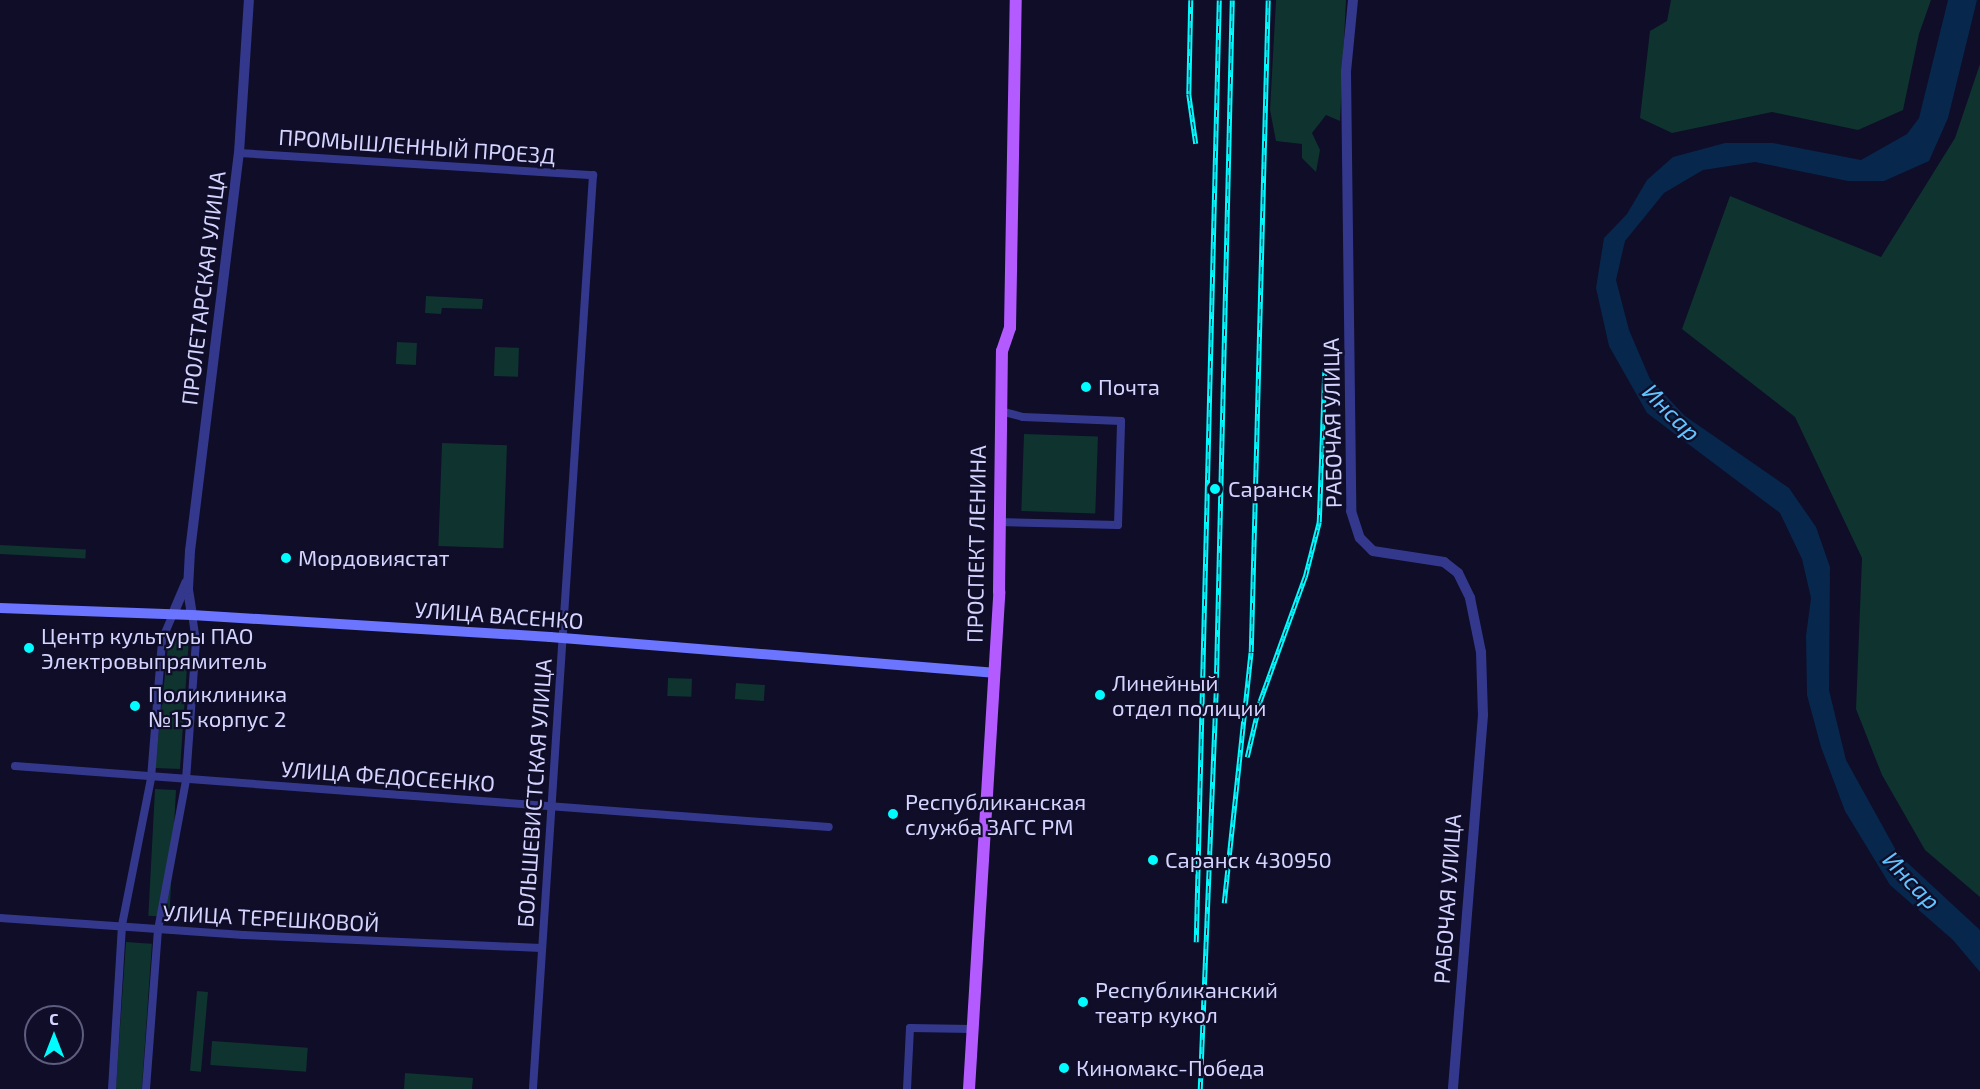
<!DOCTYPE html>
<meta charset="utf-8">
<style>
body{margin:0}
#map{position:relative;width:1980px;height:1089px;overflow:hidden;background:#0f0d28;font-family:"Exo 2",sans-serif}
div>[style]{position:absolute}
.green>*{inset:0;background:#0f332e;transform-origin:0 0}
.water>*{inset:0;background:#07274d}
.minor>*{height:8px;margin:-4px;padding:0 4px;transform-origin:4px;border-radius:4px;background:#33388c}
.tertiary>*{height:10px;margin:-5px;padding:0 5px;transform-origin:5px;border-radius:5px;background:#33388c}
.secondary>*{height:10px;margin:-5px;padding:0 5px;transform-origin:5px;border-radius:5px;background:#6b75ff}
.primary>*{height:12px;margin:-6px;padding:0 6px;transform-origin:6px;border-radius:6px;background:#b35bff}
.rail>*{height:4.5px;margin-top:-2.25px;transform-origin:0;background:repeating-linear-gradient(90deg,#0f0d28 0 7px,#00fcff 0 14px);box-sizing:border-box;border-block:2px solid #00fcff}
.dots>*{width:16px;height:16px;translate:-50% -50%;box-sizing:border-box;border:3px solid #0f0d28;border-radius:50%}
span{translate:-50% -50%;white-space:nowrap;text-align:center;line-height:1.15;-webkit-text-stroke:4.5px #0f0d28;paint-order:stroke}
.street-label{font-size:22px;color:#d5d4ff}
.poi-label{font-size:22px;color:#d5d4ff}
.left{translate:0 -50%;text-align:left}
.water-label{font-size:24px;color:#62c4ff;font-style:italic}
.north{position:absolute;left:24px;top:1005px;width:60px;height:60px;box-sizing:border-box;background:#0f0d28;border:2px solid #5e5d7e;border-radius:50%;rotate:0deg;font-size:16px;font-weight:700;line-height:24px;text-align:center;color:#d5d4ff}
.north::after{content:'';display:block;margin:auto;width:21px;height:27px;background:#00fcff;clip-path:polygon(50% 0,100% 100%,50% 72%,0 100%)}
</style>
<div id="map">
<div class="green">
<div style="clip-path:polygon(1276px 0,1346px 0,1340px 121px,1326px 115px,1312px 133px,1320px 150px,1316px 172px,1302px 158px,1302px 144px,1276px 141px,1270px 110px)"></div>
<div style="clip-path:polygon(1671px 0,1931px 0,1919px 34px,1903px 110px,1858px 130px,1772px 112px,1672px 133px,1640px 118px,1650px 31px,1667px 21px)"></div>
<div style="clip-path:polygon(1980px 64px,1980px 897px,1925px 850px,1882px 775px,1856px 709px,1862px 558px,1795px 417px,1682px 329px,1730px 196px,1881px 257px,1955px 138px)"></div>
<div style="clip-path:polygon(426px 296px,483px 299px,482px 309px,442px 308px,441px 314px,425px 313px)"></div>
<div style="left:397px;top:342px;width:20px;height:22px;rotate:3deg"></div>
<div style="left:495px;top:347px;width:24px;height:29px;rotate:2deg"></div>
<div style="left:1024px;top:434px;width:74px;height:77px;rotate:2deg"></div>
<div style="left:442px;top:443px;width:65px;height:103px;rotate:2deg"></div>
<div style="left:0;top:545px;width:86px;height:9px;rotate:3deg"></div>
<div style="clip-path:polygon(169px 637px,189px 638px,180px 769px,155px 768px)"></div>
<div style="left:668px;top:678px;width:24px;height:18px;rotate:2deg"></div>
<div style="left:736px;top:683px;width:29px;height:16px;rotate:4deg"></div>
<div style="left:155px;top:789px;width:21px;height:127px;rotate:3deg"></div>
<div style="left:126px;top:942px;width:26px;height:147px;rotate:4deg"></div>
<div style="left:197px;top:991px;width:11px;height:80px;rotate:5deg"></div>
<div style="left:212px;top:1041px;width:96px;height:24px;rotate:4deg"></div>
<div style="clip-path:polygon(405px 1073px,473px 1078px,472px 1089px,404px 1089px)"></div>
</div>
<div class="water">
<div style="clip-path:polygon(1948px 0,1977px 0,1948px 118px,1929px 161px,1884px 181px,1848px 181px,1755px 162px,1703px 170px,1664px 193px,1625px 241px,1616px 280px,1629px 330px,1650px 379px,1685px 416px,1789px 488px,1816px 527px,1830px 567px,1829px 690px,1846px 760px,1898px 854px,1980px 930px,1980px 972px,1953px 940px,1890px 885px,1845px 811px,1821px 747px,1807px 695px,1806px 636px,1811px 598px,1802px 559px,1780px 513px,1647px 413px,1609px 346px,1596px 288px,1604px 238px,1627px 214px,1647px 180px,1673px 157px,1725px 143px,1773px 143px,1861px 160px,1907px 134px,1919px 118px)"></div>
</div>
<div class="minor">
<div style="left:239px;top:153px;width:355px;rotate:3.6deg"></div>
<div style="left:593px;top:175px;width:916px;rotate:93.76deg"></div>
<div style="left:998px;top:522px;width:120px;rotate:1.4deg"></div>
<div style="left:1118px;top:525px;width:104px;rotate:-88.3deg"></div>
<div style="left:1121px;top:421px;width:98px;rotate:-177.7deg"></div>
<div style="left:1023px;top:417px;width:24px;rotate:-165deg"></div>
<div style="left:15px;top:766px;width:816px;rotate:4.29deg"></div>
<div style="left:0;top:918px;width:244px;rotate:4deg"></div>
<div style="left:243px;top:935px;width:298px;rotate:2.5deg"></div>
<div style="left:112px;top:1089px;width:164px;rotate:-86.5deg"></div>
<div style="left:122px;top:925px;width:150px;rotate:-78.8deg"></div>
<div style="left:151px;top:778px;width:138px;rotate:-85.4deg"></div>
<div style="left:162px;top:640px;width:28px;rotate:-67deg"></div>
<div style="left:146px;top:1089px;width:159px;rotate:-85.7deg"></div>
<div style="left:158px;top:930px;width:153px;rotate:-79.4deg"></div>
<div style="left:186px;top:780px;width:138px;rotate:-85.9deg"></div>
<div style="left:196px;top:642px;width:27px;rotate:-98deg"></div>
<div style="left:907px;top:1089px;width:61px;rotate:-87.2deg"></div>
<div style="left:910px;top:1028px;width:62px;rotate:0.9deg"></div>
</div>
<div class="tertiary">
<div style="left:1353px;top:0;width:72px;rotate:95.6deg"></div>
<div style="left:1346px;top:72px;width:439px;rotate:89.3deg"></div>
<div style="left:1351px;top:511px;width:28px;rotate:72deg"></div>
<div style="left:1360px;top:538px;width:18px;rotate:45deg"></div>
<div style="left:1373px;top:551px;width:72px;rotate:8.8deg"></div>
<div style="left:1444px;top:562px;width:18px;rotate:38deg"></div>
<div style="left:1458px;top:573px;width:28px;rotate:64deg"></div>
<div style="left:1470px;top:598px;width:55px;rotate:78.5deg"></div>
<div style="left:1481px;top:652px;width:63px;rotate:88.2deg"></div>
<div style="left:1483px;top:715px;width:375px;rotate:94.6deg"></div>
<div style="left:173px;top:614px;width:34px;rotate:-67deg"></div>
<div style="left:192px;top:615px;width:26px;rotate:-99deg"></div>
<div style="left:188px;top:589px;width:38px;rotate:-87deg"></div>
<div style="left:190px;top:551px;width:401px;rotate:-83deg"></div>
<div style="left:239px;top:153px;width:153px;rotate:-86.3deg"></div>
</div>
<div class="secondary">
<div style="left:0;top:608px;width:192px;rotate:2.1deg"></div>
<div style="left:192px;top:615px;width:359px;rotate:3.5deg"></div>
<div style="left:550px;top:637px;width:445px;rotate:4.6deg"></div>
</div>
<div class="primary">
<div style="left:969px;top:1089px;width:498px;rotate:-86.5deg"></div>
<div style="left:999px;top:592px;width:241px;rotate:-89.3deg"></div>
<div style="left:1002px;top:351px;width:24px;rotate:-71deg"></div>
<div style="left:1010px;top:328px;width:328px;rotate:-89deg"></div>
</div>
<div class="rail">
<div style="left:1191px;top:0;width:94px;rotate:91.2deg"></div>
<div style="left:1189px;top:94px;width:50px;rotate:82deg"></div>
<div style="left:1247px;top:757px;width:57px;rotate:-76.9deg"></div>
<div style="left:1260px;top:701px;width:132px;rotate:-70.1deg"></div>
<div style="left:1305px;top:577px;width:57px;rotate:-75.7deg"></div>
<div style="left:1319px;top:522px;width:160px;rotate:-87.9deg"></div>
<div style="left:1224px;top:903px;width:252px;rotate:-83.9deg"></div>
<div style="left:1251px;top:652px;width:652px;rotate:-88.51deg"></div>
<div style="left:1196px;top:942px;width:942px;rotate:-88.6deg"></div>
<div style="left:1200px;top:1089px;width:403px;rotate:-87.7deg"></div>
<div style="left:1216px;top:686px;width:686px;rotate:-88.66deg"></div>
</div>
<div class="dots">
<div style="left:1086px;top:387px;background:#00fcff"></div>
<div style="left:1215px;top:489px;background:#00fcff"></div>
<div style="left:286px;top:558px;background:#00fcff"></div>
<div style="left:29px;top:648px;background:#00fcff"></div>
<div style="left:1100px;top:695px;background:#00fcff"></div>
<div style="left:135px;top:706px;background:#00fcff"></div>
<div style="left:893px;top:814px;background:#00fcff"></div>
<div style="left:1153px;top:860px;background:#00fcff"></div>
<div style="left:1083px;top:1002px;background:#00fcff"></div>
<div style="left:1064px;top:1068px;background:#00fcff"></div>
</div>
<div class="street-label">
<span style="left:417px;top:146px;rotate:4deg">ПРОМЫШЛЕННЫЙ ПРОЕЗД</span>
<span style="left:203px;top:288px;rotate:-83deg">ПРОЛЕТАРСКАЯ УЛИЦА</span>
<span style="left:1332px;top:423px;rotate:-91deg">РАБОЧАЯ УЛИЦА</span>
<span style="left:976px;top:544px;rotate:-89deg">ПРОСПЕКТ ЛЕНИНА</span>
<span style="left:499px;top:615px;rotate:4deg">УЛИЦА ВАСЕНКО</span>
<span style="left:388px;top:776px;rotate:4deg">УЛИЦА ФЕДОСЕЕНКО</span>
<span style="left:534px;top:793px;rotate:-86deg">БОЛЬШЕВИСТСКАЯ УЛИЦА</span>
<span style="left:1447px;top:899px;rotate:-86deg">РАБОЧАЯ УЛИЦА</span>
<span style="left:271px;top:918px;rotate:3deg">УЛИЦА ТЕРЕШКОВОЙ</span>
</div>
<div class="poi-label">
<span class="left" style="left:1098px;top:387px">Почта</span>
<span class="left" style="left:1228px;top:489px">Саранск</span>
<span class="left" style="left:298px;top:558px">Мордовиястат</span>
<span class="left" style="left:41px;top:648px">Центр культуры ПАО<br>Электровыпрямитель</span>
<span class="left" style="left:1112px;top:695px">Линейный<br>отдел полиции</span>
<span class="left" style="left:148px;top:706px">Поликлиника<br>№15 корпус 2</span>
<span class="left" style="left:905px;top:814px">Республиканская<br>служба ЗАГС РМ</span>
<span class="left" style="left:1165px;top:860px">Саранск 430950</span>
<span class="left" style="left:1095px;top:1002px">Республиканский<br>театр кукол</span>
<span class="left" style="left:1076px;top:1068px">Киномакс-Победа</span>
</div>
<div class="water-label">
<span style="left:1672px;top:412px;rotate:45deg">Инсар</span>
<span style="left:1912px;top:880px;rotate:46deg">Инсар</span>
</div>
<div class="north">С</div>
</div>
